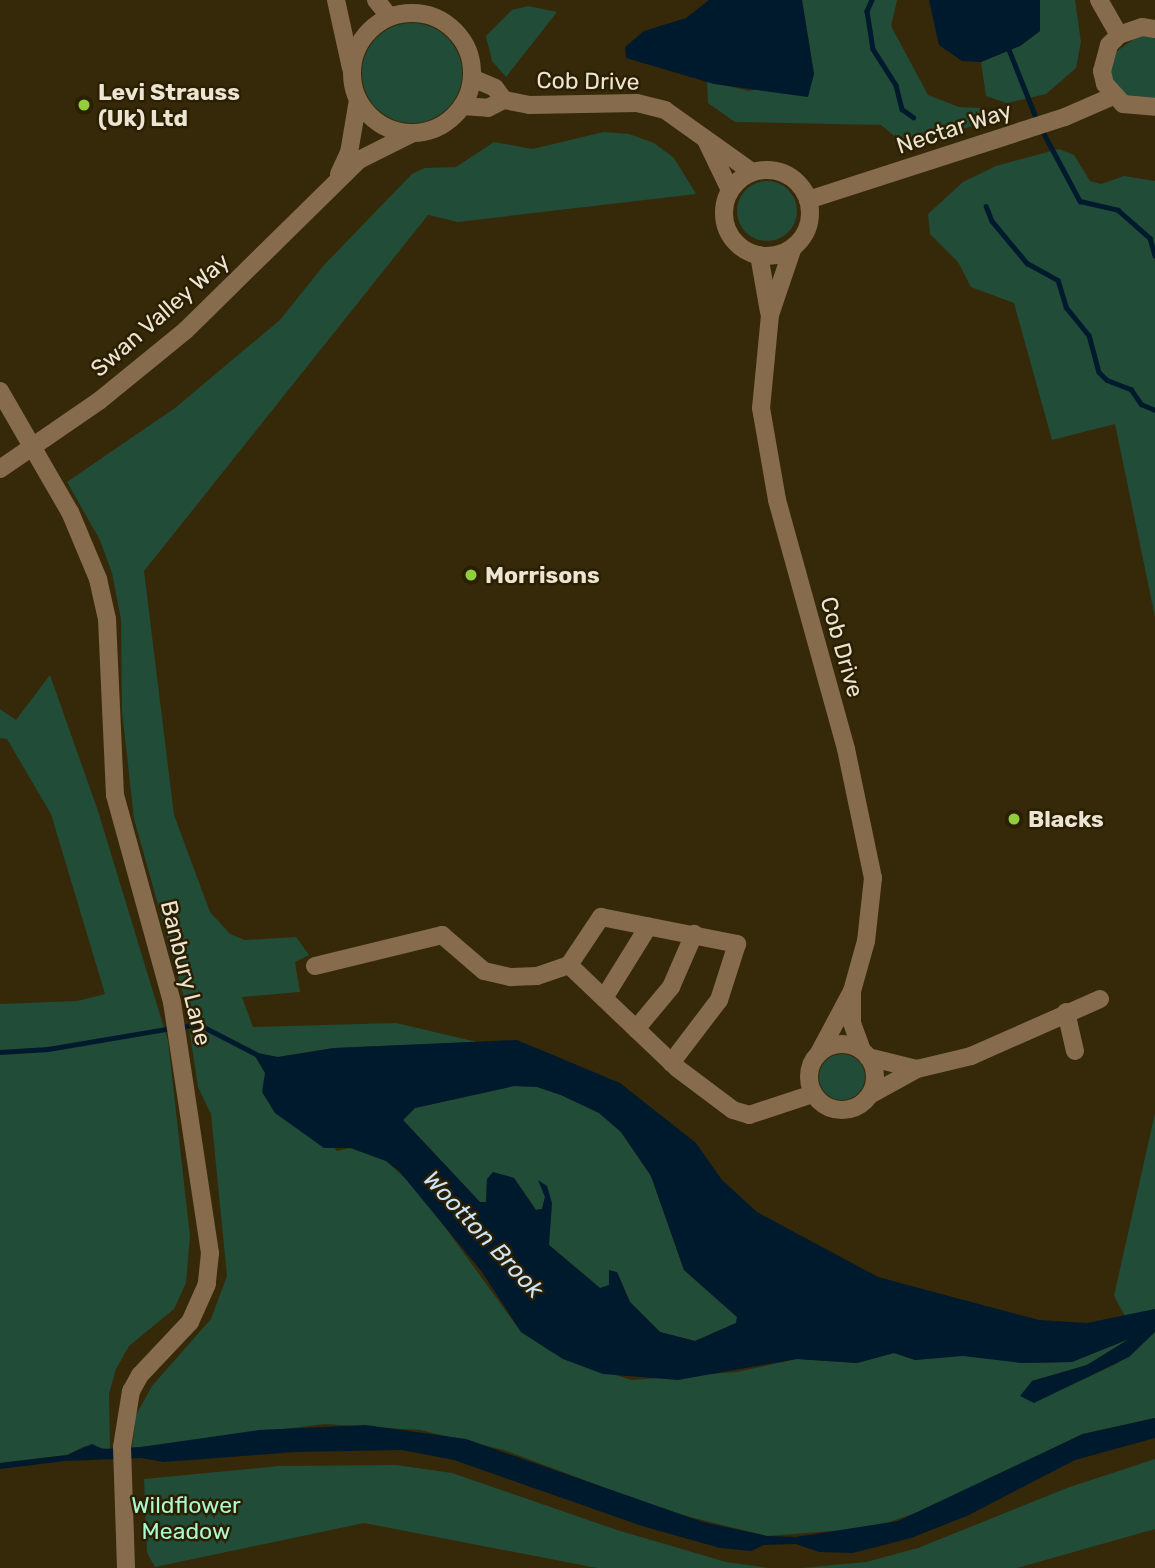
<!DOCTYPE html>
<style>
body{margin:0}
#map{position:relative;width:1155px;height:1568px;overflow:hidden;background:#362909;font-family:Rubik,sans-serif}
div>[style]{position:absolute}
.green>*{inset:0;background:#214c38}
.round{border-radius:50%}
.water>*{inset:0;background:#001a2d}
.stream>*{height:4.5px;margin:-2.25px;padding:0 2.25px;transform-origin:2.25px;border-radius:2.25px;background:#001a2d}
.minor>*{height:18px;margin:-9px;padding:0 9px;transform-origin:9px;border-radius:9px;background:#866c4d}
.minor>.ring{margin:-9px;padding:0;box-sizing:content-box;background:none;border:18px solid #866c4d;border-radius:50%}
.minor-bridge>*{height:18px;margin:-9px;padding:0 9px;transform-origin:9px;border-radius:9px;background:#866c4d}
.dots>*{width:19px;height:19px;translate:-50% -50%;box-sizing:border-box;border:4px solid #2b1f01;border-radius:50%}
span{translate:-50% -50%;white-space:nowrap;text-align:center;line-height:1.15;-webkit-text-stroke:5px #2b1f01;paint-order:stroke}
.street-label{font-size:23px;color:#ede5d4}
.poi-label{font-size:23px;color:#ede5d4;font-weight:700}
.left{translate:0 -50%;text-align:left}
.park-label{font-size:23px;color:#abf8d1}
.water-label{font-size:24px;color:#cce5f8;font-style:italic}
</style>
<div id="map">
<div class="green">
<div style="clip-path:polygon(802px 0,897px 0,891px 26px,928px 95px,959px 107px,980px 108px,981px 124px,904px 144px,881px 125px,735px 122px,708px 103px,707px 81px,749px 91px,814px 74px)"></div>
<div style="clip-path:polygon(1040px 0,1075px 0,1081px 42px,1076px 68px,1046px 94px,1007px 103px,986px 96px,981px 62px,1020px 46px,1040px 31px)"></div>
<div style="clip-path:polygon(528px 6px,557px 12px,506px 77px,492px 61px,486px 36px,512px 10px)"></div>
<div class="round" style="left:362px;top:23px;width:100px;height:100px"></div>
<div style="clip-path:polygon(1140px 35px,1155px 37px,1155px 99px,1130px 99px,1114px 84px,1111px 74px,1114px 53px)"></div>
<div style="clip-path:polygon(604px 132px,629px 134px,654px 143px,674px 158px,696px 194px,458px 222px,428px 215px,144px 571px,174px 815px,210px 912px,230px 934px,245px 940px,296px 937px,309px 955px,295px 962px,300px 992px,242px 997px,253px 1027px,396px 1023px,477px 1042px,334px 1048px,278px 1057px,253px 1053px,265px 1073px,337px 1151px,350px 1148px,386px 1161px,418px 1190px,521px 1332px,563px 1359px,632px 1380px,737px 1372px,797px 1359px,857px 1363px,894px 1353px,915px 1360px,963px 1355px,1022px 1363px,1072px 1362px,1129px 1339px,1087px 1365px,1032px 1381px,1065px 1388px,1118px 1363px,1155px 1332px,1155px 1418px,1082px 1434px,930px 1508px,872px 1528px,767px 1536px,670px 1512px,504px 1450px,420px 1430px,325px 1424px,132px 1448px,136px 1415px,152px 1386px,211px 1319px,227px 1276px,211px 1114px,198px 1087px,185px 1001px,134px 819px,122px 711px,121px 619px,112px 573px,100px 540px,67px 482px,175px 408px,280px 320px,324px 265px,412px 174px,425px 168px,456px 167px,494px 142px,532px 149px)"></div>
<div style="clip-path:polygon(1059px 149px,1074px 155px,1090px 181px,1101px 184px,1124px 176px,1155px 181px,1155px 617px,1115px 424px,1052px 440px,1014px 303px,971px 287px,958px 262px,930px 234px,928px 214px,963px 182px,996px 166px)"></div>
<div class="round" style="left:737px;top:181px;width:60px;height:60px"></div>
<div style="clip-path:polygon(50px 675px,98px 811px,168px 1041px,190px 1236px,186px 1283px,174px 1309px,129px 1346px,116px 1369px,109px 1394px,110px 1449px,85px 1446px,67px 1455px,0 1463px,0 1004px,77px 1001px,105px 994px,51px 814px,7px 739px,0 738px,0 709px,16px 720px)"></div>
<div class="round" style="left:819px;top:1054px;width:46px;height:46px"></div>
<div style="clip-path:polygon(514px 1086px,537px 1087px,561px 1095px,599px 1113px,621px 1132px,651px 1176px,684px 1270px,737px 1317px,736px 1323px,695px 1341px,660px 1332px,630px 1302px,617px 1272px,606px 1289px,600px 1288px,549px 1245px,545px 1197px,542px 1209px,536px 1210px,514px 1178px,487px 1179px,486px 1202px,480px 1202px,403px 1120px,415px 1108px)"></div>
<div style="clip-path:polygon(1155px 1113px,1155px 1309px,1126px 1318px,1114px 1296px)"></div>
<div style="clip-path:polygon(1155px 1459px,1155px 1529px,1017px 1568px,801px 1568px,866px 1562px,918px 1548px,1067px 1488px)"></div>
<div style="clip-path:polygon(396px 1465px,452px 1473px,617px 1530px,726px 1562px,770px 1568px,597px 1568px,364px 1523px,155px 1567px,147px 1553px,144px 1479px,279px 1466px)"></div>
</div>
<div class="water">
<div style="clip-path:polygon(709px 0,802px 0,814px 74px,808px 97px,714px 84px,626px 58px,625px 47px,644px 31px,686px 18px)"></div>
<div style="clip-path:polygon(929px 0,1040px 0,1040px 31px,1020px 46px,981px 62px,962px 61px,939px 45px)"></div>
<div style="clip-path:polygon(evenodd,517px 1040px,620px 1083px,696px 1143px,722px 1180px,757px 1212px,878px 1277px,1039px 1320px,1087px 1323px,1155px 1309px,1155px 1332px,1129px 1357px,1034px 1403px,1020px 1396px,1032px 1381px,1087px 1365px,1129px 1339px,1072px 1362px,1022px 1363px,963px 1356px,915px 1360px,894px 1353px,857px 1363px,797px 1359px,678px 1380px,603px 1374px,563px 1359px,521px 1332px,482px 1272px,399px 1171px,386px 1161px,351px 1148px,324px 1148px,275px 1113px,262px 1092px,265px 1073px,253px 1052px,278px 1057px,334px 1048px,517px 1040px,514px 1086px,537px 1087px,561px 1095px,599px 1113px,621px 1132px,651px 1176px,684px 1270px,737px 1317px,736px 1323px,695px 1341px,660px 1332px,630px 1302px,617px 1272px,609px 1270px,609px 1285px,600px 1288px,549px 1245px,552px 1203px,547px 1186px,538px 1180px,545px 1197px,542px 1209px,536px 1210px,514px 1178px,493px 1172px,487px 1179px,486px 1202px,480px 1202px,403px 1120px,415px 1108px,514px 1086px)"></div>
<div style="clip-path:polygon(1155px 1418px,1155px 1438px,1075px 1460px,967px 1516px,911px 1538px,853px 1553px,819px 1552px,796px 1544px,764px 1545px,751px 1551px,720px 1548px,642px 1526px,454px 1460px,402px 1450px,295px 1452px,164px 1462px,141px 1458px,65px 1461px,0 1469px,0 1463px,67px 1455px,92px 1444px,103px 1449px,141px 1447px,259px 1430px,366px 1425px,466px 1439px,703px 1522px,767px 1536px,796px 1537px,898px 1521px,1083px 1434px)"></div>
</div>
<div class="stream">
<div style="left:872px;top:0;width:12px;rotate:114deg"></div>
<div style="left:867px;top:11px;width:38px;rotate:81deg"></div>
<div style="left:873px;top:49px;width:43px;rotate:57.4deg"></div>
<div style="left:896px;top:85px;width:25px;rotate:76deg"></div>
<div style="left:902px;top:109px;width:14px;rotate:36deg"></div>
<div style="left:1008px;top:47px;width:79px;rotate:68.3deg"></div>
<div style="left:1041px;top:128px;width:83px;rotate:61.9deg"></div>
<div style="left:1080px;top:201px;width:39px;rotate:13deg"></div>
<div style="left:1118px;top:210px;width:43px;rotate:41.2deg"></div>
<div style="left:1150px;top:238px;width:18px;rotate:74deg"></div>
<div style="left:986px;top:206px;width:16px;rotate:68deg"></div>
<div style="left:992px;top:221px;width:55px;rotate:50.2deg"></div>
<div style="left:1027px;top:263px;width:35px;rotate:29deg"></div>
<div style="left:1058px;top:280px;width:28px;rotate:73deg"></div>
<div style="left:1066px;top:307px;width:36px;rotate:51deg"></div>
<div style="left:1089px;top:335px;width:38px;rotate:75deg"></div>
<div style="left:1099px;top:372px;width:11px;rotate:45deg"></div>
<div style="left:1107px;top:380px;width:26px;rotate:21deg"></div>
<div style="left:1131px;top:389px;width:18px;rotate:56deg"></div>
<div style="left:1141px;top:404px;width:15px;rotate:23deg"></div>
<div style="left:181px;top:1027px;width:17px;rotate:-10deg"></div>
<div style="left:198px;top:1024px;width:65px;rotate:27.3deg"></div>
<div style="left:0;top:1052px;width:48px;rotate:-3.6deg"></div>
<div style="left:48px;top:1049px;width:126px;rotate:-9.6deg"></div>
</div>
<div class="minor">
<div style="left:336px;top:0;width:70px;rotate:77.6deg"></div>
<div style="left:376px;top:0;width:21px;rotate:51deg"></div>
<div style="left:1099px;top:0;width:40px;rotate:60.3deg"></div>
<div class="ring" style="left:352px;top:13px;width:102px;height:102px"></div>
<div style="left:1155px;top:29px;width:13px;rotate:-171deg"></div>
<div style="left:1142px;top:27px;width:24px;rotate:161deg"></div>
<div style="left:1119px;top:35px;width:14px;rotate:135deg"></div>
<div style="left:1109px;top:45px;width:27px;rotate:105deg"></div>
<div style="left:1102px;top:71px;width:13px;rotate:77deg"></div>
<div style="left:1105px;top:84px;width:27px;rotate:48deg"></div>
<div style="left:1123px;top:104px;width:32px;rotate:5deg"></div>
<div style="left:472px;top:78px;width:25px;rotate:23deg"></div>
<div style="left:495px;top:88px;width:15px;rotate:53deg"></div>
<div style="left:462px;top:106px;width:26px;rotate:4deg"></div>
<div style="left:488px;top:108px;width:18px;rotate:-27deg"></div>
<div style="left:504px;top:100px;width:26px;rotate:11deg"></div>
<div style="left:530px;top:105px;width:107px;rotate:-1.1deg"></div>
<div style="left:637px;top:103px;width:29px;rotate:14deg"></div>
<div style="left:665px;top:110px;width:107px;rotate:35.5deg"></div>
<div style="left:706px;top:140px;width:55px;rotate:64.4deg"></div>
<div class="ring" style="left:724px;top:170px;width:68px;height:68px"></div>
<div style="left:339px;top:174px;width:23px;rotate:-65deg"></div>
<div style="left:349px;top:153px;width:54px;rotate:-80.4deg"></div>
<div style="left:808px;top:200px;width:270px;rotate:-17.9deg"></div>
<div style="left:1065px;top:117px;width:52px;rotate:-23.6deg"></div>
<div style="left:793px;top:247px;width:72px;rotate:108.7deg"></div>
<div style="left:770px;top:315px;width:93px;rotate:95.5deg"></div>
<div style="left:761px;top:408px;width:93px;rotate:80.1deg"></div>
<div style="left:777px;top:500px;width:258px;rotate:74.5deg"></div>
<div style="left:846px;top:749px;width:132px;rotate:78.2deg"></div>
<div style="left:873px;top:878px;width:63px;rotate:96.3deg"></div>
<div style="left:866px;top:941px;width:52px;rotate:105.6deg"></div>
<div style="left:852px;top:991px;width:70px;rotate:118deg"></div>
<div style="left:759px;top:255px;width:58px;rotate:80deg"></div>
<div style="left:0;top:469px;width:120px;rotate:-34.5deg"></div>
<div style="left:99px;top:401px;width:112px;rotate:-39.2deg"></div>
<div style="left:186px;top:330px;width:243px;rotate:-44.5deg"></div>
<div style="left:359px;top:160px;width:60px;rotate:-26.6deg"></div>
<div style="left:70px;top:512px;width:73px;rotate:67.3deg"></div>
<div style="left:98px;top:579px;width:41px;rotate:77.3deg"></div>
<div style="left:107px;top:619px;width:176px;rotate:87.4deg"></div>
<div style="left:115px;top:795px;width:215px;rotate:74.6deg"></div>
<div style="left:172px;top:1002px;width:254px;rotate:81.4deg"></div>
<div style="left:210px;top:1253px;width:31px;rotate:96deg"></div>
<div style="left:207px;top:1284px;width:42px;rotate:114.1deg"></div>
<div style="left:190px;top:1322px;width:73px;rotate:133.3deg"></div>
<div style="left:140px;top:1375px;width:18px;rotate:119deg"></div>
<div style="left:131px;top:1391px;width:57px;rotate:99.1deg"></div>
<div style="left:122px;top:1447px;width:121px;rotate:88.1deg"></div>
<div style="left:569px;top:965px;width:58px;rotate:-56.3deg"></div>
<div style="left:601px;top:917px;width:139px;rotate:11.2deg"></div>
<div style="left:737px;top:944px;width:59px;rotate:107.8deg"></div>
<div style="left:719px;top:1000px;width:79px;rotate:127.3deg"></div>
<div style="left:315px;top:966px;width:131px;rotate:-13.7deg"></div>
<div style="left:442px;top:935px;width:55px;rotate:40.6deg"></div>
<div style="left:484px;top:971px;width:28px;rotate:13deg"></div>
<div style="left:511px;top:977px;width:26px;rotate:-2deg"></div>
<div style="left:537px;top:976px;width:34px;rotate:-19deg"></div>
<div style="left:569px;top:965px;width:149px;rotate:43.6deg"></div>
<div style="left:677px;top:1068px;width:70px;rotate:36.9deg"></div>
<div style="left:733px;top:1110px;width:17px;rotate:17deg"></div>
<div style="left:749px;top:1115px;width:67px;rotate:-18.2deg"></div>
<div style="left:852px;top:994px;width:29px;rotate:90deg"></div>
<div style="left:852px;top:1023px;width:29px;rotate:70deg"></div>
<div style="left:604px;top:998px;width:84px;rotate:-58.2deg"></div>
<div style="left:1066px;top:1012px;width:40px;rotate:77deg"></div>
<div style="left:636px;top:1029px;width:55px;rotate:-50.2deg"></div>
<div style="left:671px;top:987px;width:58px;rotate:-66.5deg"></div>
<div class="ring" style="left:809px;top:1044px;width:48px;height:48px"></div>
<div style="left:868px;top:1057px;width:50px;rotate:13.8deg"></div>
<div style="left:870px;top:1095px;width:54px;rotate:-29deg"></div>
<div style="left:917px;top:1069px;width:56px;rotate:-13.5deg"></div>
<div style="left:971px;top:1056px;width:141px;rotate:-23.8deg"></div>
</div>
<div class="minor-bridge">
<div style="left:0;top:391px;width:140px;rotate:60deg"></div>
</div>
<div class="dots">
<div style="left:84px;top:105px;background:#92cd3e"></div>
<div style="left:471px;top:575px;background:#92cd3e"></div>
<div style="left:1014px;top:819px;background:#92cd3e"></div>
</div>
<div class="street-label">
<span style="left:588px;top:81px;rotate:1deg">Cob Drive</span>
<span style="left:954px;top:128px;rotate:-18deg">Nectar Way</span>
<span style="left:160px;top:315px;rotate:-41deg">Swan Valley Way</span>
<span style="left:842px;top:647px;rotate:74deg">Cob Drive</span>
<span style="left:186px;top:973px;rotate:76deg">Banbury Lane</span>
</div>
<div class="poi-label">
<span class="left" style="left:98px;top:105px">Levi Strauss<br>(Uk) Ltd</span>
<span class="left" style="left:485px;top:575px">Morrisons</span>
<span class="left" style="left:1028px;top:819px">Blacks</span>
</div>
<div class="park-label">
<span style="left:186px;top:1518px">Wildflower<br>Meadow</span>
</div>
<div class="water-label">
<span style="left:483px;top:1235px;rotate:47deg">Wootton Brook</span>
</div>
</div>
